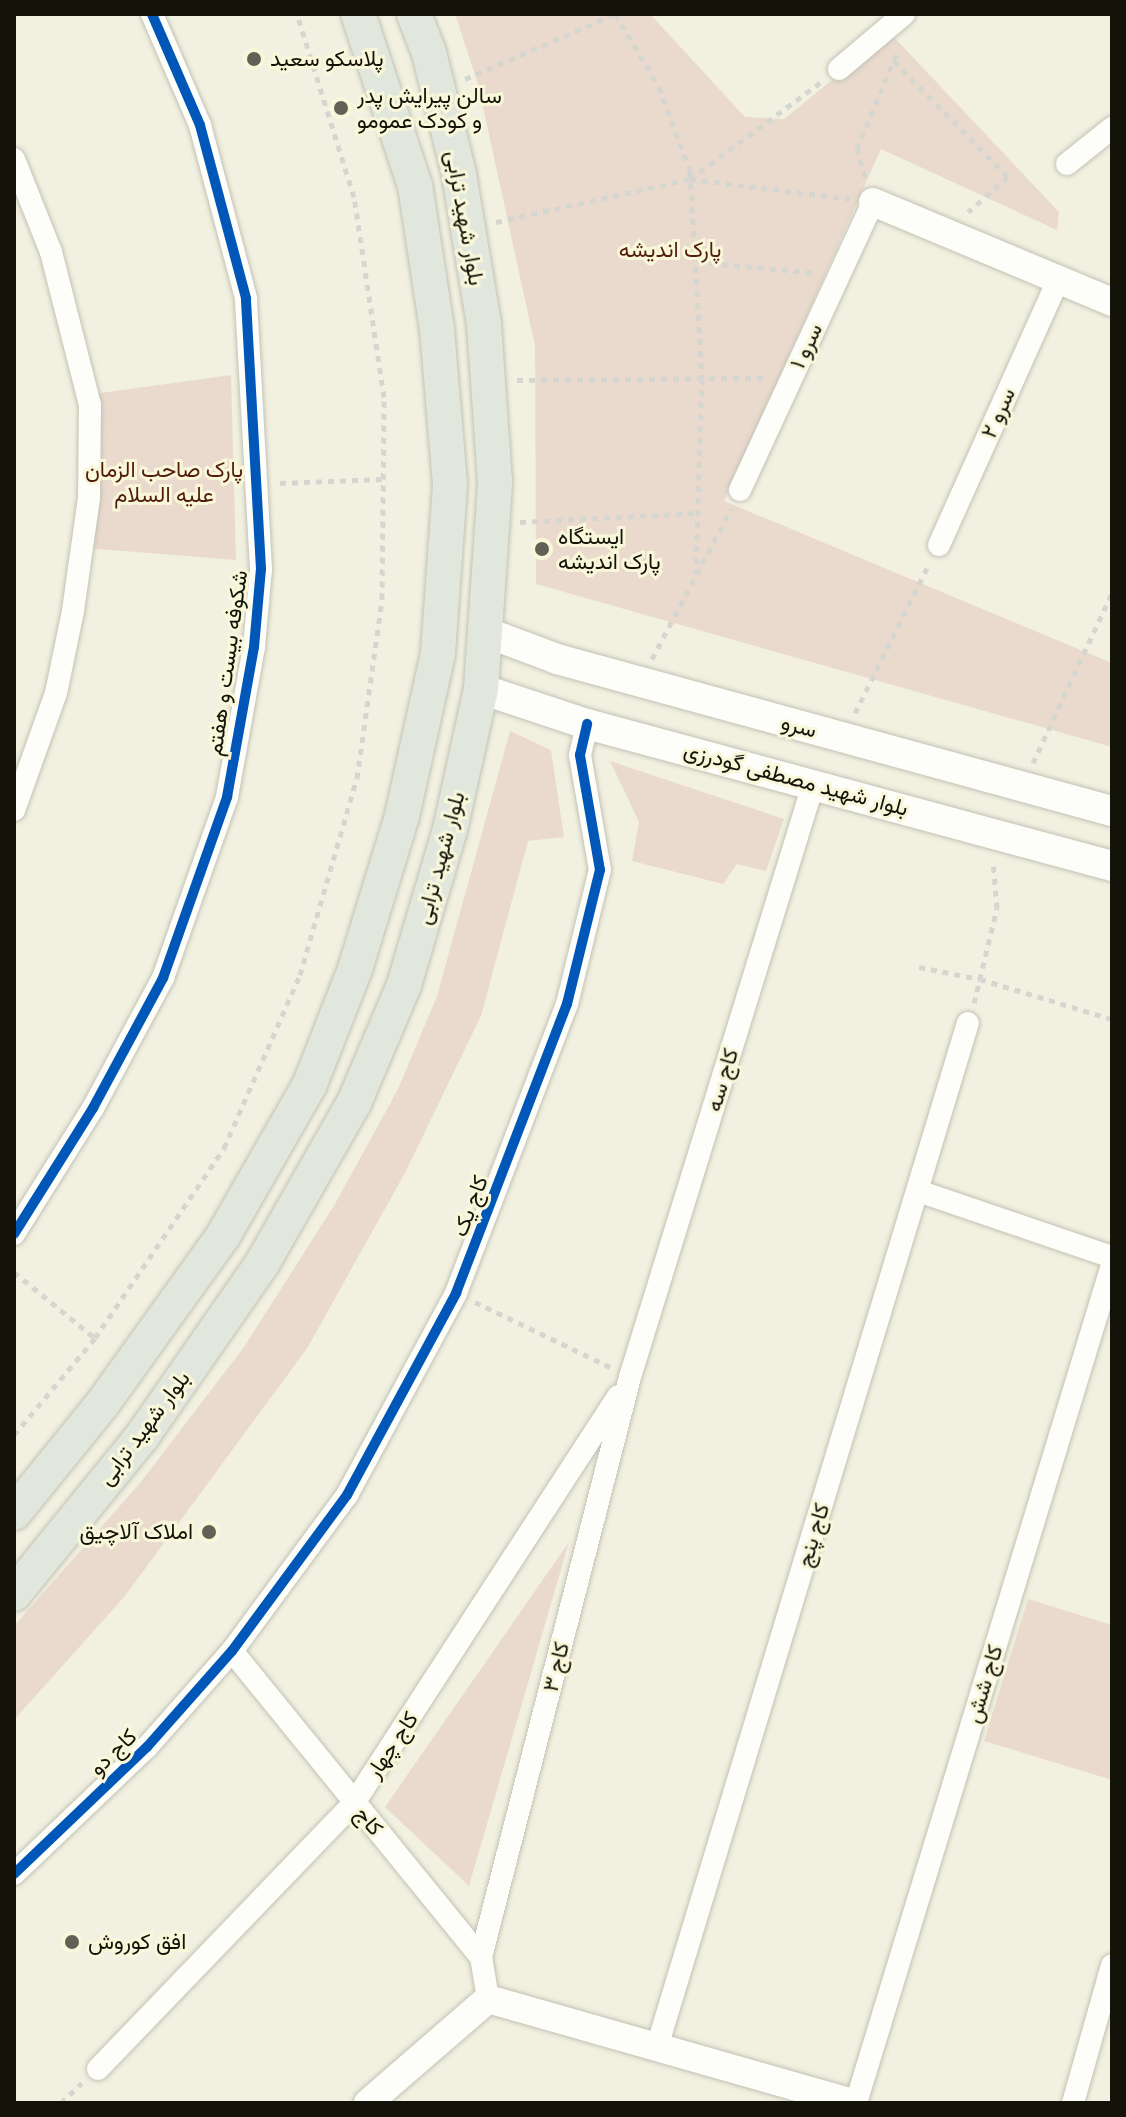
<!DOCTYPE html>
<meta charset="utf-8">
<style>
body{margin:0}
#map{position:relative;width:1126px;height:2117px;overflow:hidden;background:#f2f1e1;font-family:Figtree,Vazirmatn,sans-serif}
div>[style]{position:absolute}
.green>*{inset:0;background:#eadace}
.path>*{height:5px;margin-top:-2.5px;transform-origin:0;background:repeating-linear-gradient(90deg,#d6d6d1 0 6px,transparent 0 12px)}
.roads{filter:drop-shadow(0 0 2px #c2c2b5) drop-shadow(0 0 2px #c2c2b5)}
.minor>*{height:22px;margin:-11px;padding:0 11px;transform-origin:11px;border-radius:11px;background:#fdfdfa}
.tertiary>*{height:28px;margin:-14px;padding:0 14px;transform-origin:14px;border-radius:14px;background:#fdfdfa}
.secondary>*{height:30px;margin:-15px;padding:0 15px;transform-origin:15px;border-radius:15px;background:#fdfdfa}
.primary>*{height:34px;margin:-17px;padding:0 17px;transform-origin:17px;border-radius:17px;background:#e2e7de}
.cycleway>*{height:10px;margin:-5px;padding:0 5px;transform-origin:5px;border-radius:5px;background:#0057b8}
.dots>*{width:22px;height:22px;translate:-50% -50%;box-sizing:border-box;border:4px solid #f9f7da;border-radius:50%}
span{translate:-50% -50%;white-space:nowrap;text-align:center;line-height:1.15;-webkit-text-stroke:6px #f9f7da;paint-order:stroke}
.poi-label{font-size:22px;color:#141309}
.left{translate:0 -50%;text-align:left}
.right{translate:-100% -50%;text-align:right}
.street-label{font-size:22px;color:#141309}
.park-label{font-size:22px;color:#511c0d}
.frame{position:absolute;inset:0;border:16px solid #141309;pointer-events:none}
</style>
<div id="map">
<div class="green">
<div style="clip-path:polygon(455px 14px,650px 14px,745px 117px,784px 119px,890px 33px,1059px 212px,1057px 230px,881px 149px,724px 501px,1112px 663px,1112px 747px,536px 584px,535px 346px,478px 84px)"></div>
<div style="clip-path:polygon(231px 375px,236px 560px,86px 548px,93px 394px)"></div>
<div style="clip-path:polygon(510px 731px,551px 750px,564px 837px,528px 841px,481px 1016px,406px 1171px,308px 1347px,125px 1596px,14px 1720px,14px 1626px,140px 1483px,244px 1347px,335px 1204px,398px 1089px,437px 996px)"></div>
<div style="clip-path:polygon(610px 761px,784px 819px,766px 871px,737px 864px,723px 884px,632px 861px,639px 822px)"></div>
<div style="clip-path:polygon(569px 1542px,469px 1886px,385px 1807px)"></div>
<div style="clip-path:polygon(1028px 1599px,1112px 1625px,1112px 1780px,984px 1741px)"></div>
</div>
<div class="path">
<div style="left:615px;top:14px;width:85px;rotate:58.9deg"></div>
<div style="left:659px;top:87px;width:90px;rotate:69.7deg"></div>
<div style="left:690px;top:171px;width:207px;rotate:86.7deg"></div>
<div style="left:702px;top:378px;width:196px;rotate:91.8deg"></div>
<div style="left:894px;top:61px;width:163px;rotate:45.5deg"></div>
<div style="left:1008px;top:177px;width:53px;rotate:138.8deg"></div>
<div style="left:465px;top:79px;width:163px;rotate:-23.4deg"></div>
<div style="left:865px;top:177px;width:29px;rotate:-106deg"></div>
<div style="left:857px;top:149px;width:105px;rotate:-67.6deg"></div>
<div style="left:690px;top:179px;width:161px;rotate:7.1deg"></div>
<div style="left:496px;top:222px;width:199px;rotate:-12.5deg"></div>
<div style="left:690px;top:179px;width:163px;rotate:-36.5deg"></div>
<div style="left:698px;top:262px;width:119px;rotate:5.3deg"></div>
<div style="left:517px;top:380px;width:250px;rotate:-0.5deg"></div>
<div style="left:280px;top:483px;width:103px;rotate:-2.2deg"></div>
<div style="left:520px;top:522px;width:179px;rotate:-2.9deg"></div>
<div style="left:652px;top:659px;width:170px;rotate:-62.2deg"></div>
<div style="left:855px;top:713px;width:166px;rotate:-63.6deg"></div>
<div style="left:1033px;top:763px;width:187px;rotate:-65.1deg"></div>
<div style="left:919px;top:967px;width:62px;rotate:11.1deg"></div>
<div style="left:980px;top:979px;width:138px;rotate:16.9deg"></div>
<div style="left:974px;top:1003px;width:98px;rotate:-76.4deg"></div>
<div style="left:997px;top:908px;width:48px;rotate:-94.8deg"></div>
<div style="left:14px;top:1272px;width:104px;rotate:39.2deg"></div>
<div style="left:475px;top:1302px;width:150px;rotate:25.7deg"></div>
<div style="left:14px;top:1435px;width:126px;rotate:-50.1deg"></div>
<div style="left:95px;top:1338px;width:230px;rotate:-55.8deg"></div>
<div style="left:224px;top:1148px;width:189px;rotate:-66.3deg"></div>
<div style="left:300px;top:975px;width:205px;rotate:-73.9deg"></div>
<div style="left:357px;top:778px;width:181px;rotate:-82deg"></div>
<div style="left:382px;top:599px;width:202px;rotate:-89.4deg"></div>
<div style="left:384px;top:397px;width:202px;rotate:-98.5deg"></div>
<div style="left:354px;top:197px;width:192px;rotate:-107.3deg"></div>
<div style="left:61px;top:2103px;width:29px;rotate:-44deg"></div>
</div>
<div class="roads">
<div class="minor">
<div style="left:839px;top:69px;width:85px;rotate:-40.2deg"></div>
<div style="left:14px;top:159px;width:100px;rotate:68.3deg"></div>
<div style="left:51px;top:252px;width:158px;rotate:75.7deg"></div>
<div style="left:90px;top:405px;width:93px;rotate:90.6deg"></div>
<div style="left:89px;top:498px;width:114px;rotate:98.1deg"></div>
<div style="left:73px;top:611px;width:84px;rotate:101.7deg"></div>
<div style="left:56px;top:693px;width:124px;rotate:109.7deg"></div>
<div style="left:1067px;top:164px;width:58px;rotate:-38.7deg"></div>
<div style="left:740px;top:490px;width:317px;rotate:-65.2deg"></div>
<div style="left:939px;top:545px;width:290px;rotate:-65.8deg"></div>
<div style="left:918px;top:1191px;width:205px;rotate:18.8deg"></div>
<div style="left:14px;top:1234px;width:149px;rotate:-57.9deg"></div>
<div style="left:93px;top:1108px;width:148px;rotate:-61.7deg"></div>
<div style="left:163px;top:978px;width:192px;rotate:-70.5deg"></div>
<div style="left:227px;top:797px;width:152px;rotate:-79.8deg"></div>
<div style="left:254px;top:647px;width:78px;rotate:-84.9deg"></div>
<div style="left:261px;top:569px;width:271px;rotate:-93.2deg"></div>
<div style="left:246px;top:298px;width:179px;rotate:-104.9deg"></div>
<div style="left:200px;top:125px;width:121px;rotate:-113.4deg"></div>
<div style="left:232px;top:1651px;width:395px;rotate:50.9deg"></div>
<div style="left:481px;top:1957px;width:43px;rotate:80.5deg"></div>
<div style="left:14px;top:1874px;width:184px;rotate:-43.7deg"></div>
<div style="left:147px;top:1747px;width:128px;rotate:-48.5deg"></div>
<div style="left:232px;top:1651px;width:194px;rotate:-53.6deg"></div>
<div style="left:347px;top:1495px;width:230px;rotate:-61.6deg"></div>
<div style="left:456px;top:1293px;width:310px;rotate:-69deg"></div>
<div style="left:567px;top:1004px;width:138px;rotate:-76.2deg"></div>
<div style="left:600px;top:870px;width:117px;rotate:-99.9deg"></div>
<div style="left:580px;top:755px;width:32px;rotate:-77deg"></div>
<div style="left:481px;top:1957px;width:599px;rotate:-75.59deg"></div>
<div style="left:630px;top:1377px;width:623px;rotate:-72.82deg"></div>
<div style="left:657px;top:2047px;width:1070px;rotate:-73.11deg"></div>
<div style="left:98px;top:2069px;width:369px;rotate:-46.1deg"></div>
<div style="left:354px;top:1803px;width:485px;rotate:-57deg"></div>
<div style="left:856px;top:2103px;width:876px;rotate:-73.01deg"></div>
<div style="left:1073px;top:2103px;width:143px;rotate:-74.2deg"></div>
</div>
<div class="tertiary">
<div style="left:873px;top:202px;width:259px;rotate:22.7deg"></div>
<div style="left:368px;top:2103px;width:159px;rotate:-40.9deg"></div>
<div style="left:488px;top:1999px;width:380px;rotate:15.9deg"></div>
</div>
<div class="secondary">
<div style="left:488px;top:633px;width:74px;rotate:20.6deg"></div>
<div style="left:557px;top:659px;width:575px;rotate:15.32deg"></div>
<div style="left:481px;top:689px;width:112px;rotate:18.3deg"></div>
<div style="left:587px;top:724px;width:544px;rotate:15.14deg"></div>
</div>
<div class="primary">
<div style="left:14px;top:1513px;width:141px;rotate:-51deg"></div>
<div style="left:103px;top:1403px;width:206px;rotate:-54.3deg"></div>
<div style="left:223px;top:1236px;width:175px;rotate:-60.2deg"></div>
<div style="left:310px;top:1084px;width:123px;rotate:-68.6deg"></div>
<div style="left:355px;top:969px;width:160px;rotate:-72.9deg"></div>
<div style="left:402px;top:816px;width:167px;rotate:-77.5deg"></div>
<div style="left:438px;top:653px;width:169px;rotate:-85.9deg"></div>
<div style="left:450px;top:484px;width:156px;rotate:-94.8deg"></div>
<div style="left:437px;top:329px;width:145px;rotate:-98.7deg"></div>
<div style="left:415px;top:186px;width:181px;rotate:-108.3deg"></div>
<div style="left:14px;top:1594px;width:205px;rotate:-50.9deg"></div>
<div style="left:143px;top:1435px;width:208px;rotate:-55.2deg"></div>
<div style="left:262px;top:1264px;width:185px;rotate:-60.3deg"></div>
<div style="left:354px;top:1103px;width:128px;rotate:-67deg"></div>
<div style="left:404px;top:985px;width:162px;rotate:-73.5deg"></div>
<div style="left:450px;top:830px;width:144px;rotate:-77.6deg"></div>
<div style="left:481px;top:689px;width:207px;rotate:-86.1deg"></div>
<div style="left:495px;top:482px;width:158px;rotate:-94deg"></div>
<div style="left:484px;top:324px;width:152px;rotate:-99.5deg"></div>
<div style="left:459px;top:174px;width:125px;rotate:-103.9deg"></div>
<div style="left:429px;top:53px;width:42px;rotate:-111deg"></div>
</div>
</div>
<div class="cycleway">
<div style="left:14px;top:1234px;width:149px;rotate:-57.9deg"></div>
<div style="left:93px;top:1108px;width:148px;rotate:-61.7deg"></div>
<div style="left:163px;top:978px;width:192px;rotate:-70.5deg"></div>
<div style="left:227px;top:797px;width:152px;rotate:-79.8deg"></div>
<div style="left:254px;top:647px;width:78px;rotate:-84.9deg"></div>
<div style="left:261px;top:569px;width:271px;rotate:-93.2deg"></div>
<div style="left:246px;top:298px;width:179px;rotate:-104.9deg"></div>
<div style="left:200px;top:125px;width:121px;rotate:-113.4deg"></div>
<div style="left:14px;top:1874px;width:184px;rotate:-43.7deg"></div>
<div style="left:147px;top:1747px;width:128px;rotate:-48.5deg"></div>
<div style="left:232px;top:1651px;width:194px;rotate:-53.6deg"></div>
<div style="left:347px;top:1495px;width:230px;rotate:-61.6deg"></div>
<div style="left:456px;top:1293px;width:310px;rotate:-69deg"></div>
<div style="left:567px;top:1004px;width:138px;rotate:-76.2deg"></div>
<div style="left:600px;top:870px;width:117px;rotate:-99.9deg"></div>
<div style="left:580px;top:755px;width:32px;rotate:-77deg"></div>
</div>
<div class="dots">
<div style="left:254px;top:59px;background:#626155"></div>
<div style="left:341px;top:108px;background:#626155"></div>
<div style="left:542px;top:549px;background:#626155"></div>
<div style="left:209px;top:1532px;background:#626155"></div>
<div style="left:72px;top:1942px;background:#626155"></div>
</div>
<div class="poi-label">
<span class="left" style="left:270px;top:59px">پلاسکو سعید</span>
<span class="left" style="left:357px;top:108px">سالن پیرایش پدر<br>و کودک عمومو</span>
<span class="left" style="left:558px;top:549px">ایستگاه<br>پارک اندیشه</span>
<span class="right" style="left:193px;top:1532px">املاک آلاچیق</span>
<span class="left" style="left:88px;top:1942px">افق کوروش</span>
</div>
<div class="street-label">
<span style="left:465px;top:218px;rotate:80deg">بلوار شهید ترابی</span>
<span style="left:806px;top:346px;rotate:-65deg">سرو ۱</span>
<span style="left:998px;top:413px;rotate:-66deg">سرو ۲</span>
<span style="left:227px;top:663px;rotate:-82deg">شکوفه بیست و هفتم</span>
<span style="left:799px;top:726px;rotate:15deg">سرو</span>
<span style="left:796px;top:779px;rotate:15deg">بلوار شهید مصطفی گودرزی</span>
<span style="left:440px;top:858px;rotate:-75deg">بلوار شهید ترابی</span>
<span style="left:722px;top:1080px;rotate:-73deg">کاج سه</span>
<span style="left:470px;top:1206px;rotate:-69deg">کاج یک</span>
<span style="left:144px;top:1428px;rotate:-53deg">بلوار شهید ترابی</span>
<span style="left:813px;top:1535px;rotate:-73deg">کاج پنج</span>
<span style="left:556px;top:1667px;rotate:-76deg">کاج ۳</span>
<span style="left:984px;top:1684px;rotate:-73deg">کاج شش</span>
<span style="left:392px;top:1745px;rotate:-56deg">کاج چهار</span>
<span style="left:113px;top:1752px;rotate:-44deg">کاج دو</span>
<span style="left:369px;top:1821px;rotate:50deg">کاج</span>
</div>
<div class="park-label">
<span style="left:670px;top:250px">پارک اندیشه</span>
<span style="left:164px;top:482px">پارک صاحب الزمان<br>علیه السلام</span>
</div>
<div class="frame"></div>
</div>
